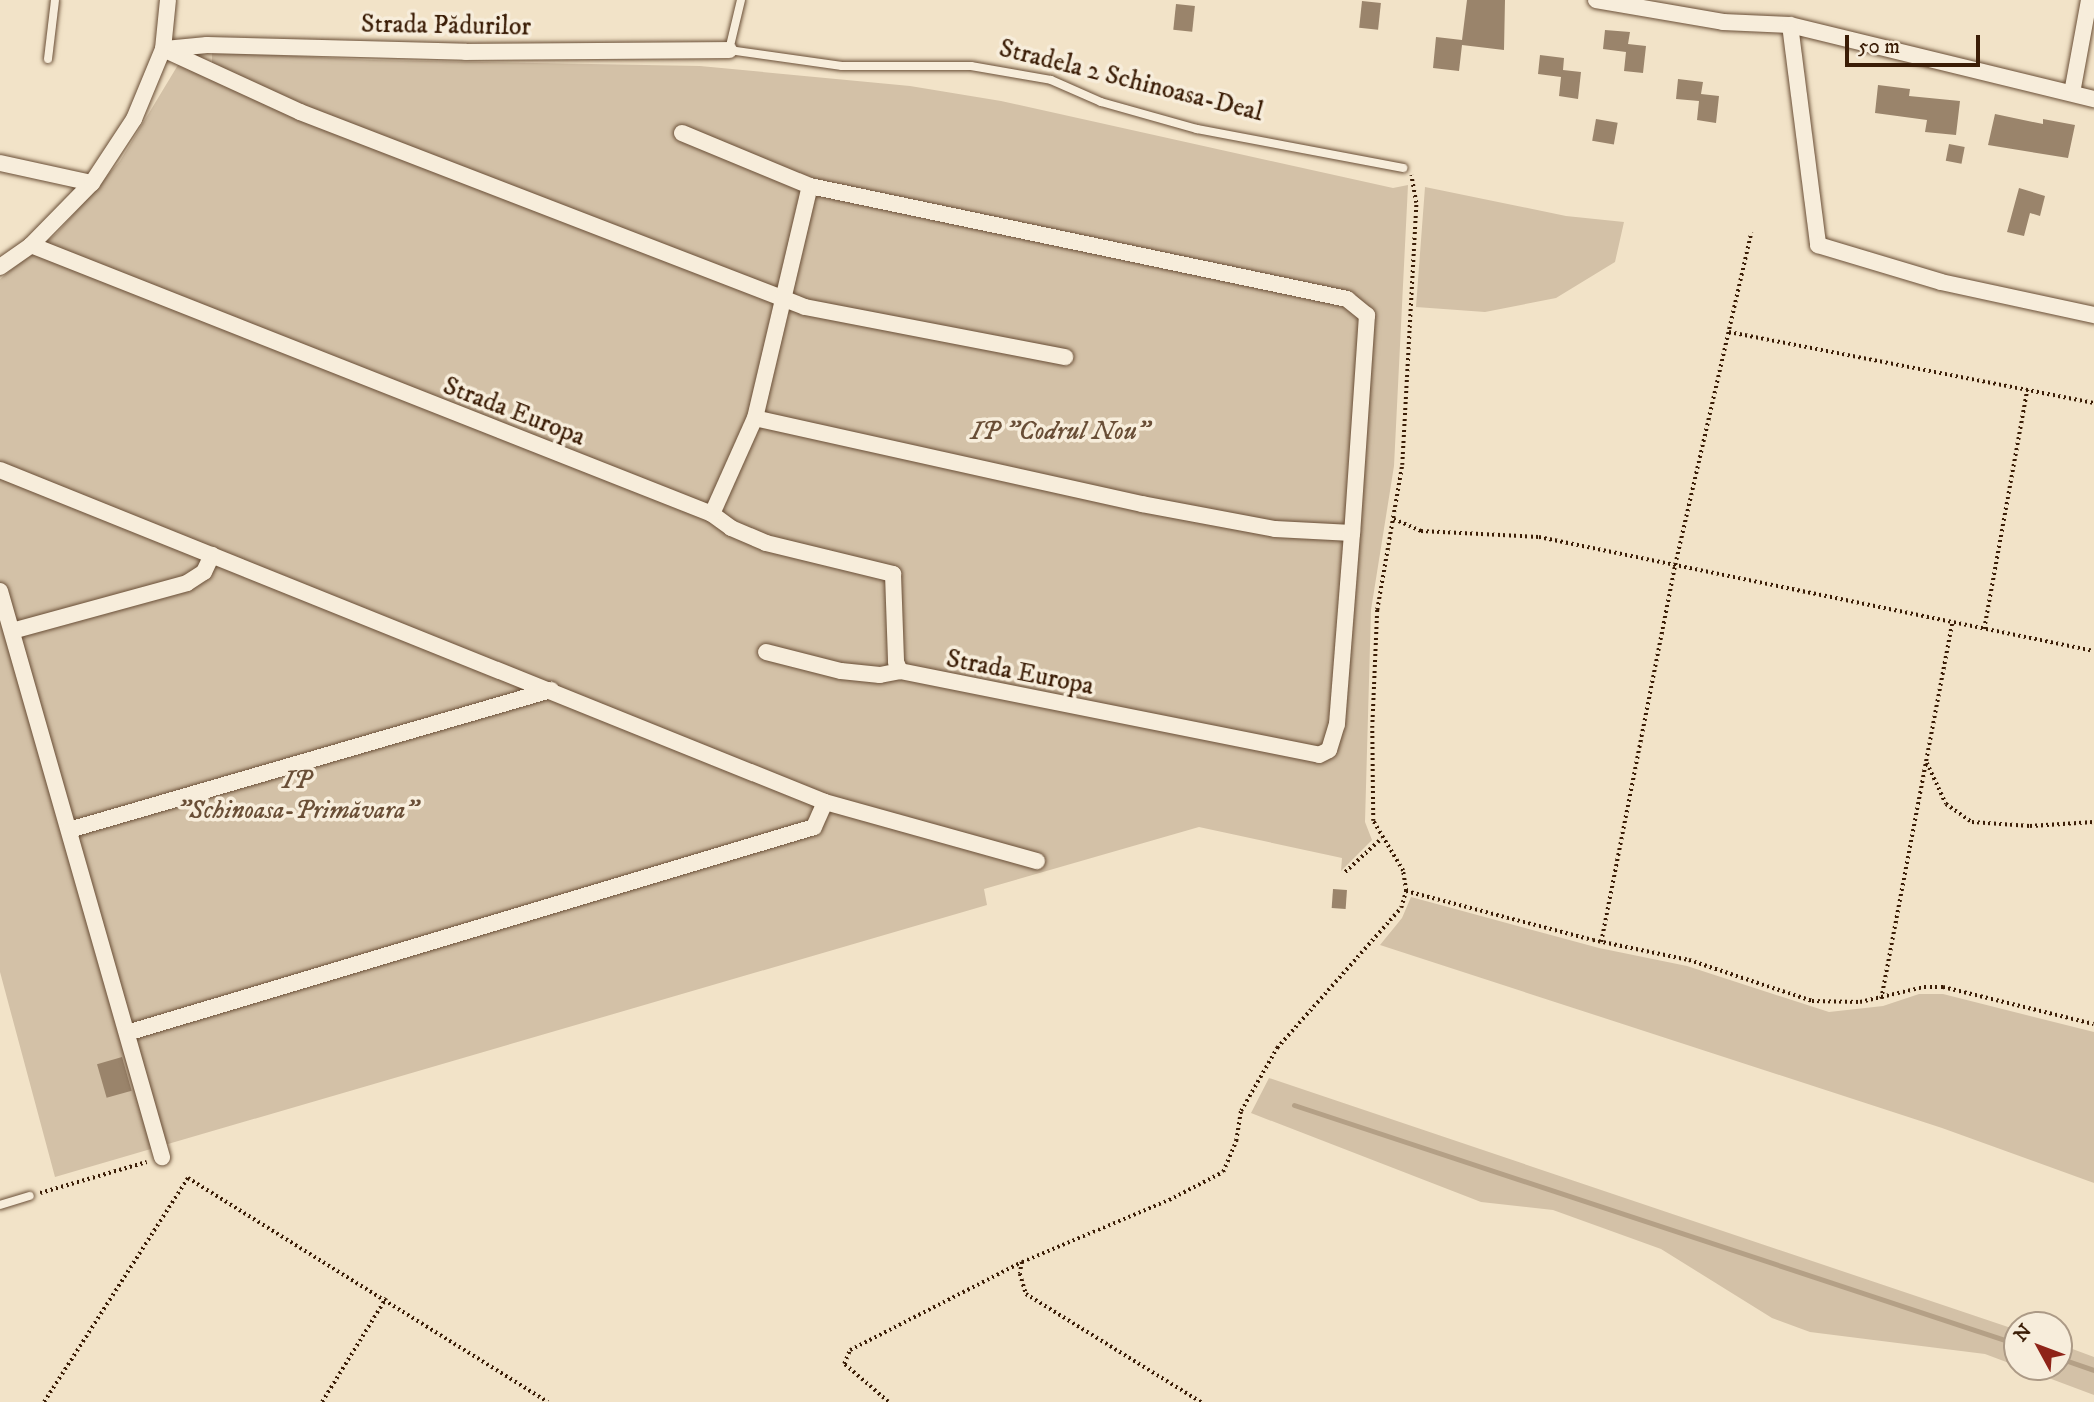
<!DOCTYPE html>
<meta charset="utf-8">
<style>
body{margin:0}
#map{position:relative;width:2094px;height:1402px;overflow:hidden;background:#f2e3c8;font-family:"IM FELL DW Pica",serif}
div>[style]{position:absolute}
.green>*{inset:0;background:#d3c1a7}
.stream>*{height:5px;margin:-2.5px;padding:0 2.5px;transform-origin:2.5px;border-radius:2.5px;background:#b4a086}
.building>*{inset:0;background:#9a846b;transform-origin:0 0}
.path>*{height:3.5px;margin-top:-1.75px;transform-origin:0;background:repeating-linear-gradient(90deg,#3b1d06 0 2px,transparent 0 5.5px)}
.roads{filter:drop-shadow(0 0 2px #694e36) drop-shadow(0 0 2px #694e36)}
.service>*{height:8px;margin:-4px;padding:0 4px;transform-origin:4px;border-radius:4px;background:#f7eddb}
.minor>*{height:16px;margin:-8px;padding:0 8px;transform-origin:8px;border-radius:8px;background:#f7eddb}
span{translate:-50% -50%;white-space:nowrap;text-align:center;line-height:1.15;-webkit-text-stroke:7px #f7eddb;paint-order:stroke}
.street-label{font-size:26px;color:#3b1d06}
.park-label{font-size:26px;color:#694e36;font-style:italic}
.north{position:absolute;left:2003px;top:1311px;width:70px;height:70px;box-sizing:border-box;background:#f7eddb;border:2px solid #ac9a86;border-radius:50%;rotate:311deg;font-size:19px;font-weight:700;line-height:28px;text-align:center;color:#3b1d06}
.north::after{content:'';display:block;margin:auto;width:24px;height:32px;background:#8f2418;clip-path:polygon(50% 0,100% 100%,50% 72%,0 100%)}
.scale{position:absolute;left:1845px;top:35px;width:135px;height:32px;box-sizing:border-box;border:4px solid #3b1d06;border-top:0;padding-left:9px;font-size:21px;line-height:24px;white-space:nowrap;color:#3b1d06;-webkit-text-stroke:5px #f7eddb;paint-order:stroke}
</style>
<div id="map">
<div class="green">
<div style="clip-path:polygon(212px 52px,372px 60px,700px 66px,910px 86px,1001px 101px,1393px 188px,1408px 185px,1394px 466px,1371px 610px,1365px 822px,1372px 840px,1341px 871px,1342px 858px,1199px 827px,984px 889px,987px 905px,55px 1177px,0 972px,0 279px,57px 233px,120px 161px,184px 55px,212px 65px)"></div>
<div style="clip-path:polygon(1425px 187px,1566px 216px,1624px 222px,1615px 262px,1556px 298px,1485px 312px,1416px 307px)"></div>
<div style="clip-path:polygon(1411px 897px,1599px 948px,1687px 966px,1829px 1012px,1883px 1006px,1919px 994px,1943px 994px,2094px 1032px,2094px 1183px,1942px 1128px,1380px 945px,1402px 918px)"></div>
<div style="clip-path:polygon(1269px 1078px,2017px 1330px,2017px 1366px,1985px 1354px,1810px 1332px,1772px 1318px,1661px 1249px,1553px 1210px,1481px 1202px,1251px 1113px)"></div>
<div style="clip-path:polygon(2059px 1344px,2094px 1357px,2094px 1395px,2019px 1367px,2059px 1367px)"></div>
</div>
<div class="stream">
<div style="left:1294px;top:1105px;width:761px;rotate:18.29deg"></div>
<div style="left:2059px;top:1358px;width:37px;rotate:19deg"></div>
</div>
<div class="building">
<div style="clip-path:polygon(1467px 0,1505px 0,1504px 50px,1462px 45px,1459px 71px,1433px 68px,1436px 37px,1462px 40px)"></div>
<div style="left:1362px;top:1px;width:19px;height:27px;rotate:6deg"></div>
<div style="left:1176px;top:4px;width:19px;height:26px;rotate:6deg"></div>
<div style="clip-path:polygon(1605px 30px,1630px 32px,1628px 44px,1646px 46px,1643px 73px,1624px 71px,1626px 52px,1603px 49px)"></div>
<div style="clip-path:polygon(1540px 55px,1564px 58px,1563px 70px,1581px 72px,1578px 99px,1559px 96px,1561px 77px,1538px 74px)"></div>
<div style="clip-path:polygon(1678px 79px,1703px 82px,1701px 94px,1719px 96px,1716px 123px,1697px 120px,1699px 101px,1676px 99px)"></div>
<div style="clip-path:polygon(1878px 85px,1910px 89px,1909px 96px,1960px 101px,1956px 135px,1925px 132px,1927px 120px,1875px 113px)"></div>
<div style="clip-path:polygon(1995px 114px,2043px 124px,2043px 119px,2075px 125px,2068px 158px,1988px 145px)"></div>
<div style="left:1596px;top:119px;width:22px;height:22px;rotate:10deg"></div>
<div style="left:1949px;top:144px;width:16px;height:17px;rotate:11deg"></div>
<div style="clip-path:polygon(2019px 188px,2045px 196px,2040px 216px,2030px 213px,2024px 236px,2007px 232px)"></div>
<div style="left:1333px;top:889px;width:14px;height:19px;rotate:4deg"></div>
<div style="left:122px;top:1057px;width:35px;height:26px;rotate:74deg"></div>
</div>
<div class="path">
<div style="left:1729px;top:332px;width:372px;rotate:11deg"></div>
<div style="left:1394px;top:519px;width:30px;rotate:24deg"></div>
<div style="left:1421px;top:531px;width:118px;rotate:2.9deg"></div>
<div style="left:1539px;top:537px;width:567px;rotate:11.61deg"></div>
<div style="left:1984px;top:629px;width:243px;rotate:-79.8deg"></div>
<div style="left:1927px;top:763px;width:45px;rotate:65.1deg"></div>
<div style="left:1946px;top:804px;width:32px;rotate:35deg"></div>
<div style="left:1972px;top:822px;width:58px;rotate:3.9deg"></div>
<div style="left:2030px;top:826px;width:64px;rotate:-3.6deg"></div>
<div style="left:1345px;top:872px;width:49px;rotate:-42.5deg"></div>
<div style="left:1406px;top:891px;width:193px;rotate:14.7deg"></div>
<div style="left:1593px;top:940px;width:98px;rotate:11.8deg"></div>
<div style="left:1689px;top:960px;width:130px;rotate:18.4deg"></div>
<div style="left:1812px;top:1001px;width:48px;rotate:1.2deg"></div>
<div style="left:1860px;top:1002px;width:66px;rotate:-13.2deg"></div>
<div style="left:1924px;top:987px;width:19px"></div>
<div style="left:1943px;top:987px;width:155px;rotate:13.8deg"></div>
<div style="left:1601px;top:942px;width:384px;rotate:-78.9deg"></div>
<div style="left:1675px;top:565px;width:341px;rotate:-77.1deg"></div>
<div style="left:1881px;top:999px;width:383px;rotate:-79.3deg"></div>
<div style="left:40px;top:1193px;width:111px;rotate:-16.2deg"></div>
<div style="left:1022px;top:1262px;width:12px;rotate:99deg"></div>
<div style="left:1020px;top:1274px;width:21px;rotate:73deg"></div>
<div style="left:1026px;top:1294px;width:206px;rotate:31.7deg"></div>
<div style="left:44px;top:1402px;width:266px;rotate:-57.3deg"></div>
<div style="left:188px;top:1178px;width:424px;rotate:31.9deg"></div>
<div style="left:322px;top:1402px;width:122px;rotate:-58.4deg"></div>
<div style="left:888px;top:1402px;width:58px;rotate:-139.2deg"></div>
<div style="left:844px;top:1364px;width:15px;rotate:-67deg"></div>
<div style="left:850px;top:1350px;width:193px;rotate:-27.1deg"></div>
<div style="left:1022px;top:1262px;width:160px;rotate:-22.9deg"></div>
<div style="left:1169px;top:1200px;width:61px;rotate:-27.4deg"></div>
<div style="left:1223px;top:1172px;width:34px;rotate:-67deg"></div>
<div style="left:1236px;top:1141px;width:30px;rotate:-81deg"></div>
<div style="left:1241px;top:1111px;width:73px;rotate:-60.3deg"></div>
<div style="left:1277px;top:1048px;width:187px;rotate:-48.5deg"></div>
<div style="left:1401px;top:908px;width:18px;rotate:-74deg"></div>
<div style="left:1406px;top:891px;width:20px;rotate:-99deg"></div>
<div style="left:1403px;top:871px;width:58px;rotate:-121deg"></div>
<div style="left:1373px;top:821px;width:93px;rotate:-90.6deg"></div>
<div style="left:1372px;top:728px;width:118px;rotate:-87.6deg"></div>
<div style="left:1377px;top:610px;width:147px;rotate:-80.2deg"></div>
<div style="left:1402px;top:465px;width:262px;rotate:-86.9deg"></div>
<div style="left:1416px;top:203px;width:28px;rotate:-100deg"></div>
</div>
<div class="roads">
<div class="service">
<div style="left:741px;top:0;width:51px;rotate:103.5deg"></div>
<div style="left:729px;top:50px;width:114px;rotate:8.1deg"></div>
<div style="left:842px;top:66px;width:129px"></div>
<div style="left:971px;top:66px;width:81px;rotate:9.9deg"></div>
<div style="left:1051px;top:80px;width:55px;rotate:23.7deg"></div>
<div style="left:1101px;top:102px;width:100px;rotate:15.7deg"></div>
<div style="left:1197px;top:129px;width:210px;rotate:10.7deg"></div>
<div style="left:48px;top:59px;width:59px;rotate:-83.2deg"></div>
<div style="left:0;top:1205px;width:31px;rotate:-17deg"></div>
</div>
<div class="minor">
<div style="left:1596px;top:0;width:129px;rotate:9.8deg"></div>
<div style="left:1723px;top:22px;width:67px;rotate:2.6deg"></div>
<div style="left:1790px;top:25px;width:313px;rotate:13.7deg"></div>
<div style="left:1790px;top:25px;width:222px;rotate:82.7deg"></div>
<div style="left:1818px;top:245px;width:128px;rotate:16.7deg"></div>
<div style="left:1941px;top:282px;width:157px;rotate:12.2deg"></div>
<div style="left:163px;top:49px;width:151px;rotate:24.7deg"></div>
<div style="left:300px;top:112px;width:541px;rotate:21.11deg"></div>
<div style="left:805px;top:307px;width:265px;rotate:10.9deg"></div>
<div style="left:165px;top:49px;width:42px;rotate:-5.4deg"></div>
<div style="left:207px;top:45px;width:259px;rotate:1.5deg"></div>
<div style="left:466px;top:52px;width:263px;rotate:-0.4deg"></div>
<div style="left:2072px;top:93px;width:95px;rotate:-79.6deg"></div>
<div style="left:682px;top:133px;width:139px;rotate:22.5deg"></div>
<div style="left:810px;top:186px;width:549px;rotate:11.88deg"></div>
<div style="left:1347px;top:299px;width:26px;rotate:39deg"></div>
<div style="left:1367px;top:315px;width:219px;rotate:93.9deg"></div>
<div style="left:1352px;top:533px;width:77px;rotate:-177deg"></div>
<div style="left:1275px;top:529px;width:135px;rotate:-169.4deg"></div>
<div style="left:1142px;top:504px;width:396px;rotate:-167.5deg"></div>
<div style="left:0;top:163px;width:94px;rotate:12.3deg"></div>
<div style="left:31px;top:245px;width:732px;rotate:21.55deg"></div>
<div style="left:712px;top:514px;width:24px;rotate:36deg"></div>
<div style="left:731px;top:528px;width:38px;rotate:23deg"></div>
<div style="left:766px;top:543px;width:131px;rotate:13.7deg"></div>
<div style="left:893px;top:574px;width:88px;rotate:88deg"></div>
<div style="left:896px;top:662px;width:10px;rotate:66deg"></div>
<div style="left:0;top:267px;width:38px;rotate:-35deg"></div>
<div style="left:31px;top:245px;width:87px;rotate:-45.5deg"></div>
<div style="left:92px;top:183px;width:77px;rotate:-56.7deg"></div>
<div style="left:134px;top:119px;width:76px;rotate:-67.5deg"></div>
<div style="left:163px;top:49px;width:49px;rotate:-84.2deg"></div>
<div style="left:0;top:470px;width:889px;rotate:21.92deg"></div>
<div style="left:825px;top:802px;width:220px;rotate:15.6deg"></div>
<div style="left:712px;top:514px;width:105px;rotate:-65.9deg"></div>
<div style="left:755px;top:418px;width:238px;rotate:-76.7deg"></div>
<div style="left:0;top:591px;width:589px;rotate:74.03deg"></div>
<div style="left:12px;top:631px;width:181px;rotate:-15.3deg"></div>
<div style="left:187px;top:583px;width:20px;rotate:-33deg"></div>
<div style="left:204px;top:572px;width:19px;rotate:-65deg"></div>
<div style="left:766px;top:652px;width:77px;rotate:14.2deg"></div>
<div style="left:841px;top:671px;width:39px;rotate:6deg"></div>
<div style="left:880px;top:675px;width:20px;rotate:-11deg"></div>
<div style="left:900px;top:671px;width:427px;rotate:11.3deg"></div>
<div style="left:1319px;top:755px;width:11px;rotate:-27deg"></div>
<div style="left:1329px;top:750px;width:27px;rotate:-73deg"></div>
<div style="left:1337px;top:724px;width:192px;rotate:-85.5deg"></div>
<div style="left:69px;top:830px;width:502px;rotate:-16.2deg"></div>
<div style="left:127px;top:1033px;width:717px;rotate:-16.69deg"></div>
<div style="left:814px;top:827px;width:27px;rotate:-66deg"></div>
</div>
</div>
<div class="street-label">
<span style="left:446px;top:26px;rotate:1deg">Strada Pădurilor</span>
<span style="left:1131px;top:81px;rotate:14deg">Stradela 2 Schinoasa-Deal</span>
<span style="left:514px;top:412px;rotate:21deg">Strada Europa</span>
<span style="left:1020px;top:673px;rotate:11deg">Strada Europa</span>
</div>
<div class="park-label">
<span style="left:1060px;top:432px">IP "Codrul Nou"</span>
<span style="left:297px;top:796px">IP<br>"Schinoasa-Primăvara"</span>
</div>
<div class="north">N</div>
<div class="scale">50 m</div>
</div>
